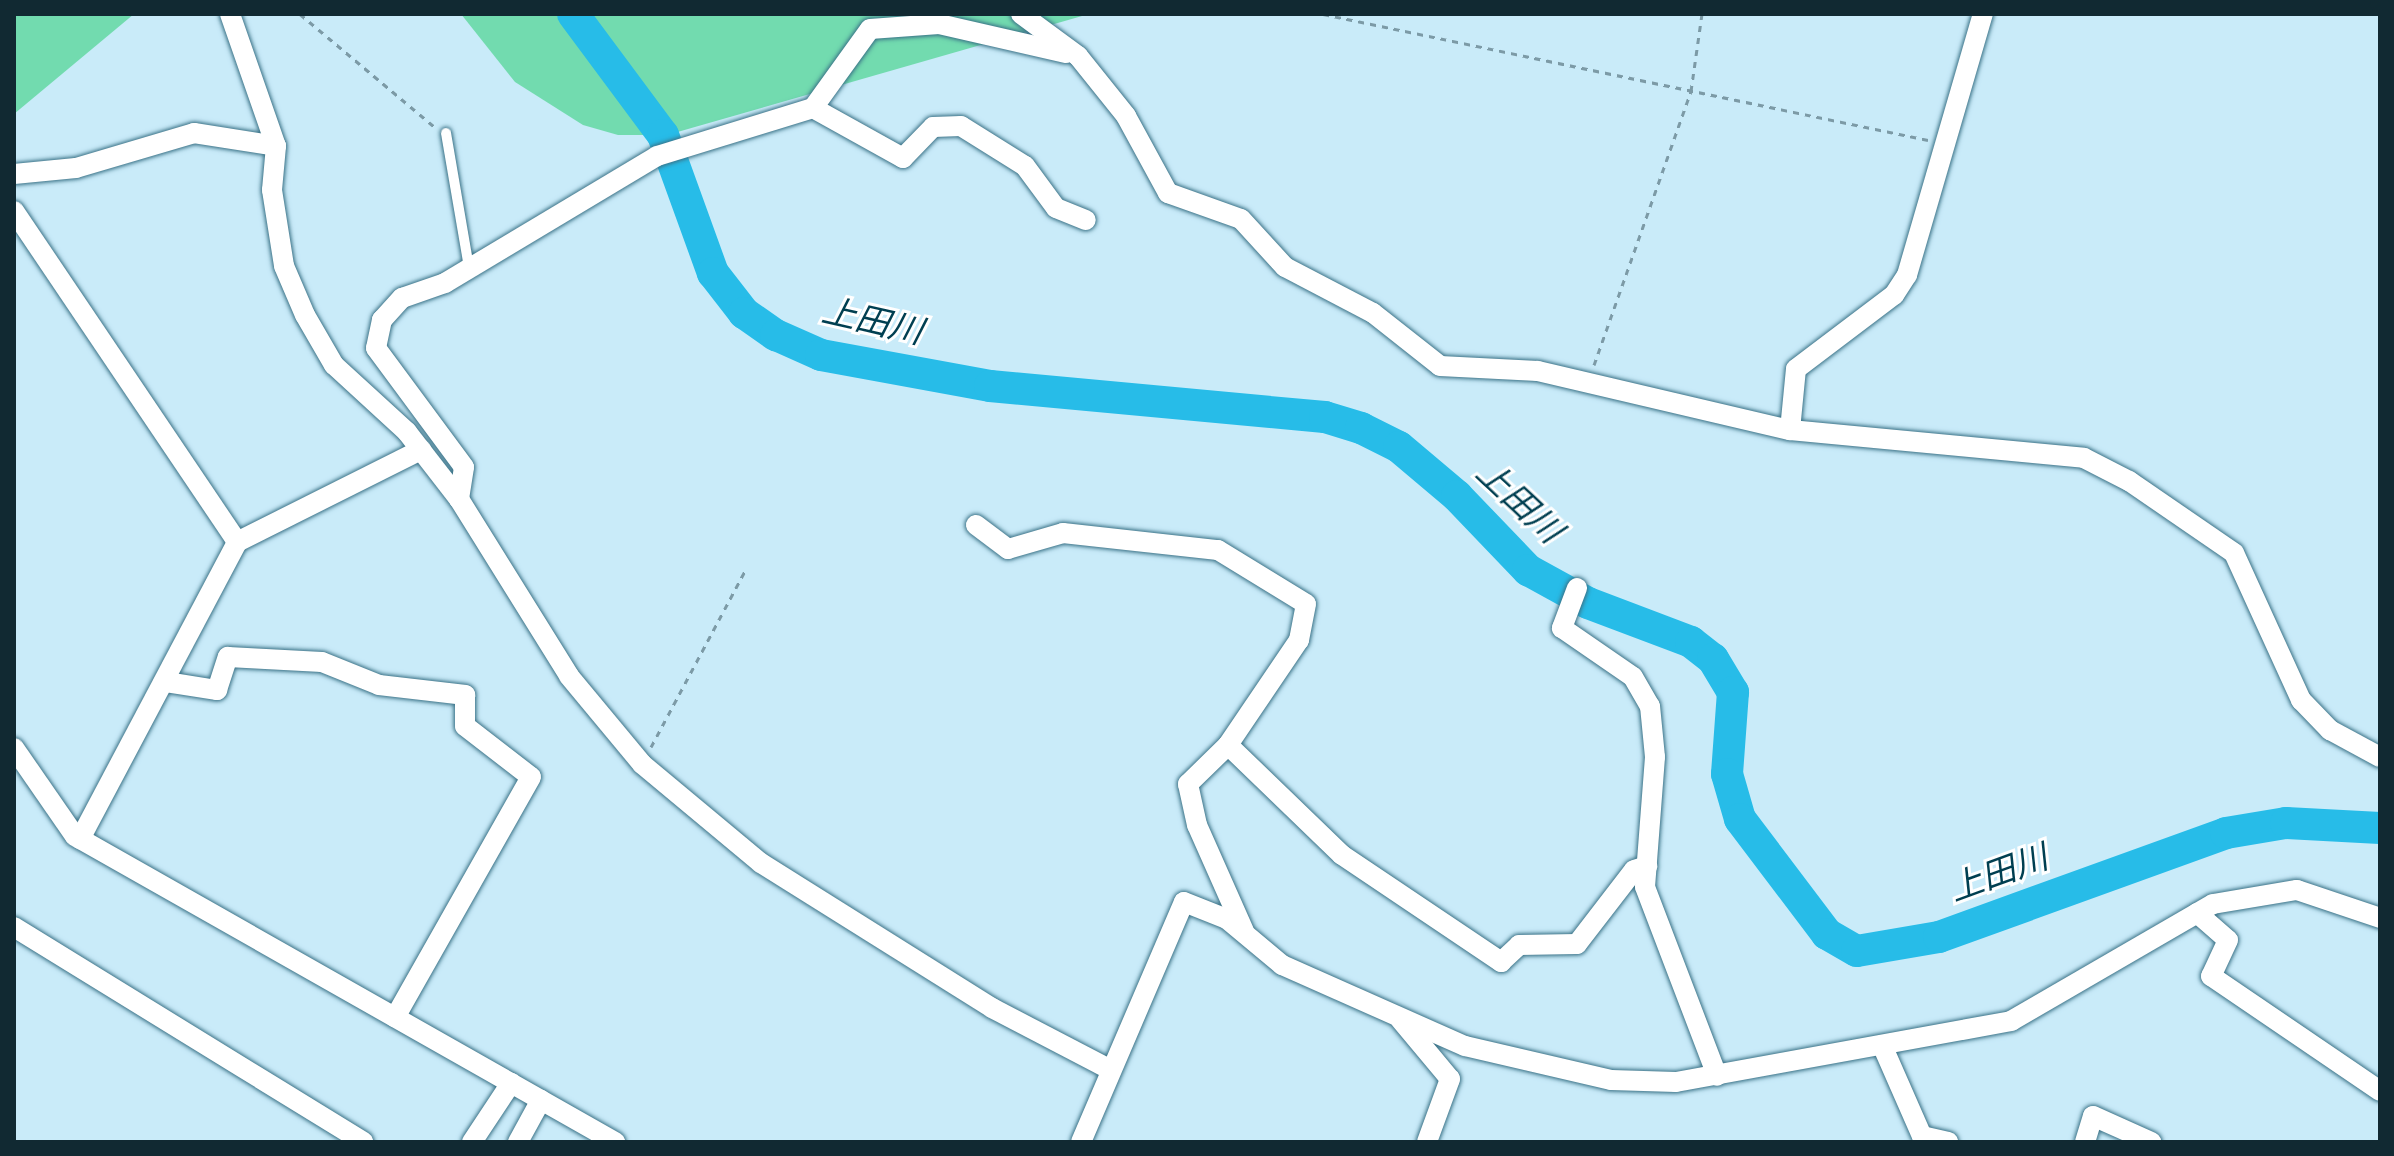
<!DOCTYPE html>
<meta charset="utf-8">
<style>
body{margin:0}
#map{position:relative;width:2394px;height:1156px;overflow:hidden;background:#c9ebf9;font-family:Spectral,"Noto Sans JP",serif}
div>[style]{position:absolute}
.green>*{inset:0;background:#72dbaf}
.river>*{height:32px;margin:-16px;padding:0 16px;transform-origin:16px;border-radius:16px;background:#27bce8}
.path>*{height:3px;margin-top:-1.5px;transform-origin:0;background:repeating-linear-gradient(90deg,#7c9aa6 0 6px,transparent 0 12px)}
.roads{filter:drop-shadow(0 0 2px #3a7287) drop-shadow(0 0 2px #3a7287)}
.service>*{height:10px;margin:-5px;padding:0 5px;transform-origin:5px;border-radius:5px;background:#fff}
.minor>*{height:20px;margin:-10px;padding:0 10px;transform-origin:10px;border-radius:10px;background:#fff}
span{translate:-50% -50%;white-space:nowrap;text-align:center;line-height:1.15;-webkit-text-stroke:6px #fff;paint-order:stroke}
.water-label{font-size:34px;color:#003f51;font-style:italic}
.frame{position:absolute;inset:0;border:16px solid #112932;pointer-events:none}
</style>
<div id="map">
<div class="green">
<div style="clip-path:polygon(14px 14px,134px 14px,14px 114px)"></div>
<div style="clip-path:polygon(461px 14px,1089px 14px,667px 135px,618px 135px,583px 125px,515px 82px)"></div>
</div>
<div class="river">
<div style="left:573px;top:14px;width:151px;rotate:53.4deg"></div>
<div style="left:663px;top:135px;width:147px;rotate:70.1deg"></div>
<div style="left:713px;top:273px;width:51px;rotate:52.2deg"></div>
<div style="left:744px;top:313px;width:39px;rotate:35deg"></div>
<div style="left:776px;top:335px;width:49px;rotate:24deg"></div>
<div style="left:821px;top:355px;width:172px;rotate:10.4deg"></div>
<div style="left:990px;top:386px;width:336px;rotate:5.3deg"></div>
<div style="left:1325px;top:417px;width:38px;rotate:17deg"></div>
<div style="left:1361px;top:428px;width:42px;rotate:26.6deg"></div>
<div style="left:1399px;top:447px;width:76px;rotate:40.2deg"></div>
<div style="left:1457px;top:496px;width:103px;rotate:46.2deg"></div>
<div style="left:1528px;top:570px;width:68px;rotate:28.8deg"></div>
<div style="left:1588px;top:603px;width:110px;rotate:20.7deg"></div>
<div style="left:1691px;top:642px;width:28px;rotate:38deg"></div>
<div style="left:1713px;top:659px;width:39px;rotate:59deg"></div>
<div style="left:1733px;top:692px;width:82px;rotate:94.2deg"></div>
<div style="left:1727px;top:774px;width:47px;rotate:73.9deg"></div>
<div style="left:1740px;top:819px;width:144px;rotate:52.9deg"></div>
<div style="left:1827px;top:934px;width:34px;rotate:30deg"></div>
<div style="left:1857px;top:951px;width:83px;rotate:-9.7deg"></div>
<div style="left:1939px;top:937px;width:305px;rotate:-19.9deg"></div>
<div style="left:2226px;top:833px;width:61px;rotate:-9.5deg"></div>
<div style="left:2286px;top:823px;width:94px;rotate:3deg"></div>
</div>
<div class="path">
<div style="left:300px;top:14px;width:177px;rotate:40deg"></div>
<div style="left:1323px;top:14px;width:618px;rotate:11.76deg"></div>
<div style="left:1594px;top:365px;width:291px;rotate:-70.5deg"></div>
<div style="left:1691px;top:91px;width:78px;rotate:-81.9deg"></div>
<div style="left:651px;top:747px;width:200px;rotate:-61.9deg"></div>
</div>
<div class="roads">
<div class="service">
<div style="left:446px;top:133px;width:136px;rotate:80.3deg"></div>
</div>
<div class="minor">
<div style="left:230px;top:14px;width:140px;rotate:70.8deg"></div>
<div style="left:276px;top:146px;width:44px;rotate:95.2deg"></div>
<div style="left:272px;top:190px;width:77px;rotate:81deg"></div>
<div style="left:284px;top:266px;width:53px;rotate:66.8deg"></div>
<div style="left:305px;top:315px;width:58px;rotate:59.9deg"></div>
<div style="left:334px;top:365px;width:99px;rotate:42.5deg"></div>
<div style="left:407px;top:432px;width:85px;rotate:52.2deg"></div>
<div style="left:459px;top:499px;width:208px;rotate:58.1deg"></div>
<div style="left:569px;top:676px;width:114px;rotate:50.3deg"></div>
<div style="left:642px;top:764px;width:155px;rotate:39.8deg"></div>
<div style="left:761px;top:863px;width:273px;rotate:32.1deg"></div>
<div style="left:992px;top:1008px;width:132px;rotate:27.5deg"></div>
<div style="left:1021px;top:14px;width:71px;rotate:36.4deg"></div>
<div style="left:1078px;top:56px;width:77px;rotate:51.3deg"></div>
<div style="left:1126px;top:116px;width:88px;rotate:61.4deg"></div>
<div style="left:1168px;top:193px;width:77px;rotate:19.6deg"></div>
<div style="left:1241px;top:219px;width:65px;rotate:47.5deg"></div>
<div style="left:1285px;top:267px;width:99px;rotate:27.6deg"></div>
<div style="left:1373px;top:313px;width:85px;rotate:38.3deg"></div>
<div style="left:1440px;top:366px;width:98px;rotate:2.9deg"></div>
<div style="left:1538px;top:371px;width:259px;rotate:13.2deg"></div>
<div style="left:1790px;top:430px;width:295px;rotate:5.4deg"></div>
<div style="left:2084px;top:458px;width:51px;rotate:27.1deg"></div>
<div style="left:2129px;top:481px;width:127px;rotate:34.4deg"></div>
<div style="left:2234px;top:553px;width:162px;rotate:65.5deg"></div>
<div style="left:2301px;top:700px;width:42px;rotate:46deg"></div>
<div style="left:2330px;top:730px;width:57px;rotate:28.4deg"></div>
<div style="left:813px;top:108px;width:103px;rotate:29.1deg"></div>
<div style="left:903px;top:158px;width:43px;rotate:-45.9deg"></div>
<div style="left:933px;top:127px;width:28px;rotate:-2deg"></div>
<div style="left:961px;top:126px;width:75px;rotate:32deg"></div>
<div style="left:1025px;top:166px;width:52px;rotate:53.6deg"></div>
<div style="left:1056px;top:208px;width:32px;rotate:22deg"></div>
<div style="left:14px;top:174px;width:62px;rotate:-5.5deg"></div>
<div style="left:76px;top:168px;width:123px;rotate:-16.5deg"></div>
<div style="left:194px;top:133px;width:83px;rotate:9deg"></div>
<div style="left:14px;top:211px;width:399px;rotate:56deg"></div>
<div style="left:1790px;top:430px;width:61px;rotate:-84.4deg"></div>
<div style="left:1796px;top:369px;width:123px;rotate:-37.1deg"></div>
<div style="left:1894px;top:295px;width:24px;rotate:-57deg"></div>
<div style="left:1907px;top:275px;width:272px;rotate:-73.8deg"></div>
<div style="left:459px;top:499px;width:32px;rotate:-81deg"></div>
<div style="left:464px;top:467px;width:148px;rotate:-126.5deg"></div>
<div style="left:376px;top:348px;width:29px;rotate:-78deg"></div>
<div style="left:382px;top:320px;width:30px;rotate:-48deg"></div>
<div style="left:402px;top:298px;width:46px;rotate:-19.2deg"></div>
<div style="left:445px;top:283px;width:247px;rotate:-30.9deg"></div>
<div style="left:657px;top:156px;width:163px;rotate:-17.1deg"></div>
<div style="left:813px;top:108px;width:97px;rotate:-54.2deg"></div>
<div style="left:870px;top:29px;width:69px;rotate:-4.1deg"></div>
<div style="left:939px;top:24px;width:130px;rotate:12.9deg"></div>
<div style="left:976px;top:525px;width:40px;rotate:37deg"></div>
<div style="left:1008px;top:549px;width:57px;rotate:-16.2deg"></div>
<div style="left:1063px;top:533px;width:156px;rotate:6.3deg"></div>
<div style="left:1218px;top:550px;width:103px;rotate:31.5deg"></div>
<div style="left:1306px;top:604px;width:37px;rotate:101deg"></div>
<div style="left:1299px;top:640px;width:127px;rotate:124.1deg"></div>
<div style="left:1228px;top:745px;width:158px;rotate:44deg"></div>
<div style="left:1342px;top:855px;width:192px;rotate:33.9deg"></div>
<div style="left:1501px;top:962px;width:25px;rotate:-43deg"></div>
<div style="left:1519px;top:945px;width:58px;rotate:-1deg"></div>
<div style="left:1577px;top:944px;width:93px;rotate:-52.4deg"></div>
<div style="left:1634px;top:870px;width:14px;rotate:-17deg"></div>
<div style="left:1577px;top:588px;width:43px;rotate:110.6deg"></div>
<div style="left:1562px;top:628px;width:86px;rotate:34.6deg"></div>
<div style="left:1633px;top:677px;width:34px;rotate:60deg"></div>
<div style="left:1650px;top:706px;width:51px;rotate:84.4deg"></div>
<div style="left:1655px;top:757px;width:130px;rotate:94.4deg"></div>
<div style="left:1645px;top:887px;width:202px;rotate:69.1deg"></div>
<div style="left:166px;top:682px;width:52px;rotate:8.9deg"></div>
<div style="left:217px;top:690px;width:35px;rotate:-72deg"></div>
<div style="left:228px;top:657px;width:94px;rotate:3deg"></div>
<div style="left:322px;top:662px;width:61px;rotate:22deg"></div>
<div style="left:379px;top:685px;width:87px;rotate:6.6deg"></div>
<div style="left:465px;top:695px;width:31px;rotate:90deg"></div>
<div style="left:465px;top:726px;width:83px;rotate:37.7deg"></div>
<div style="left:531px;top:777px;width:276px;rotate:119.5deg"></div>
<div style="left:1228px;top:745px;width:56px;rotate:135.7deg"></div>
<div style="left:1188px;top:784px;width:42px;rotate:77.6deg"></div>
<div style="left:1197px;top:825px;width:116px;rotate:66.1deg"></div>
<div style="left:14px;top:748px;width:107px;rotate:55.3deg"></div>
<div style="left:75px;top:836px;width:621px;rotate:29.54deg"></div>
<div style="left:80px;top:839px;width:336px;rotate:-62.1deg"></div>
<div style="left:237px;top:542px;width:206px;rotate:-26.6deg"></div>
<div style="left:2197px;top:913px;width:41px;rotate:41.1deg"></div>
<div style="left:2228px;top:940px;width:40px;rotate:115deg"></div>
<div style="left:2211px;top:976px;width:204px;rotate:34.2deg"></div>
<div style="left:14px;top:927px;width:410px;rotate:31.6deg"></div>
<div style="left:1400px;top:1019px;width:78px;rotate:50.2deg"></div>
<div style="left:1450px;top:1079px;width:67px;rotate:110.1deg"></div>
<div style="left:1882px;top:1045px;width:99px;rotate:66.3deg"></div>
<div style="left:1922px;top:1136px;width:27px;rotate:13deg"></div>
<div style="left:472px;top:1142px;width:71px;rotate:-56.5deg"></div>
<div style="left:518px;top:1142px;width:48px;rotate:-61.3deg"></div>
<div style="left:1081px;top:1142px;width:261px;rotate:-66.8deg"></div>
<div style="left:1184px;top:902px;width:46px;rotate:21.6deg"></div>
<div style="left:1227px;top:919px;width:72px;rotate:39.9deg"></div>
<div style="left:1282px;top:965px;width:200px;rotate:23.9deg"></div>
<div style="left:1465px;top:1046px;width:150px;rotate:13.1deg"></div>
<div style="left:1611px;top:1080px;width:65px;rotate:1.8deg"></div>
<div style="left:1676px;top:1082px;width:341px;rotate:-10.3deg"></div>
<div style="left:2011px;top:1021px;width:233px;rotate:-30.1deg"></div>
<div style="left:2213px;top:904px;width:85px;rotate:-9.5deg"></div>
<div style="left:2297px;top:890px;width:88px;rotate:18.6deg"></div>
<div style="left:2085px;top:1142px;width:27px;rotate:-73deg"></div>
<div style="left:2093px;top:1116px;width:64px;rotate:24.1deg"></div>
</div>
</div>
<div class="water-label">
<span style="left:872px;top:323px;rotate:13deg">上田川</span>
<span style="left:1518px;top:503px;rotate:43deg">上田川</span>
<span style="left:1999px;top:875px;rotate:-20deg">上田川</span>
</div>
<div class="frame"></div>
</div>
